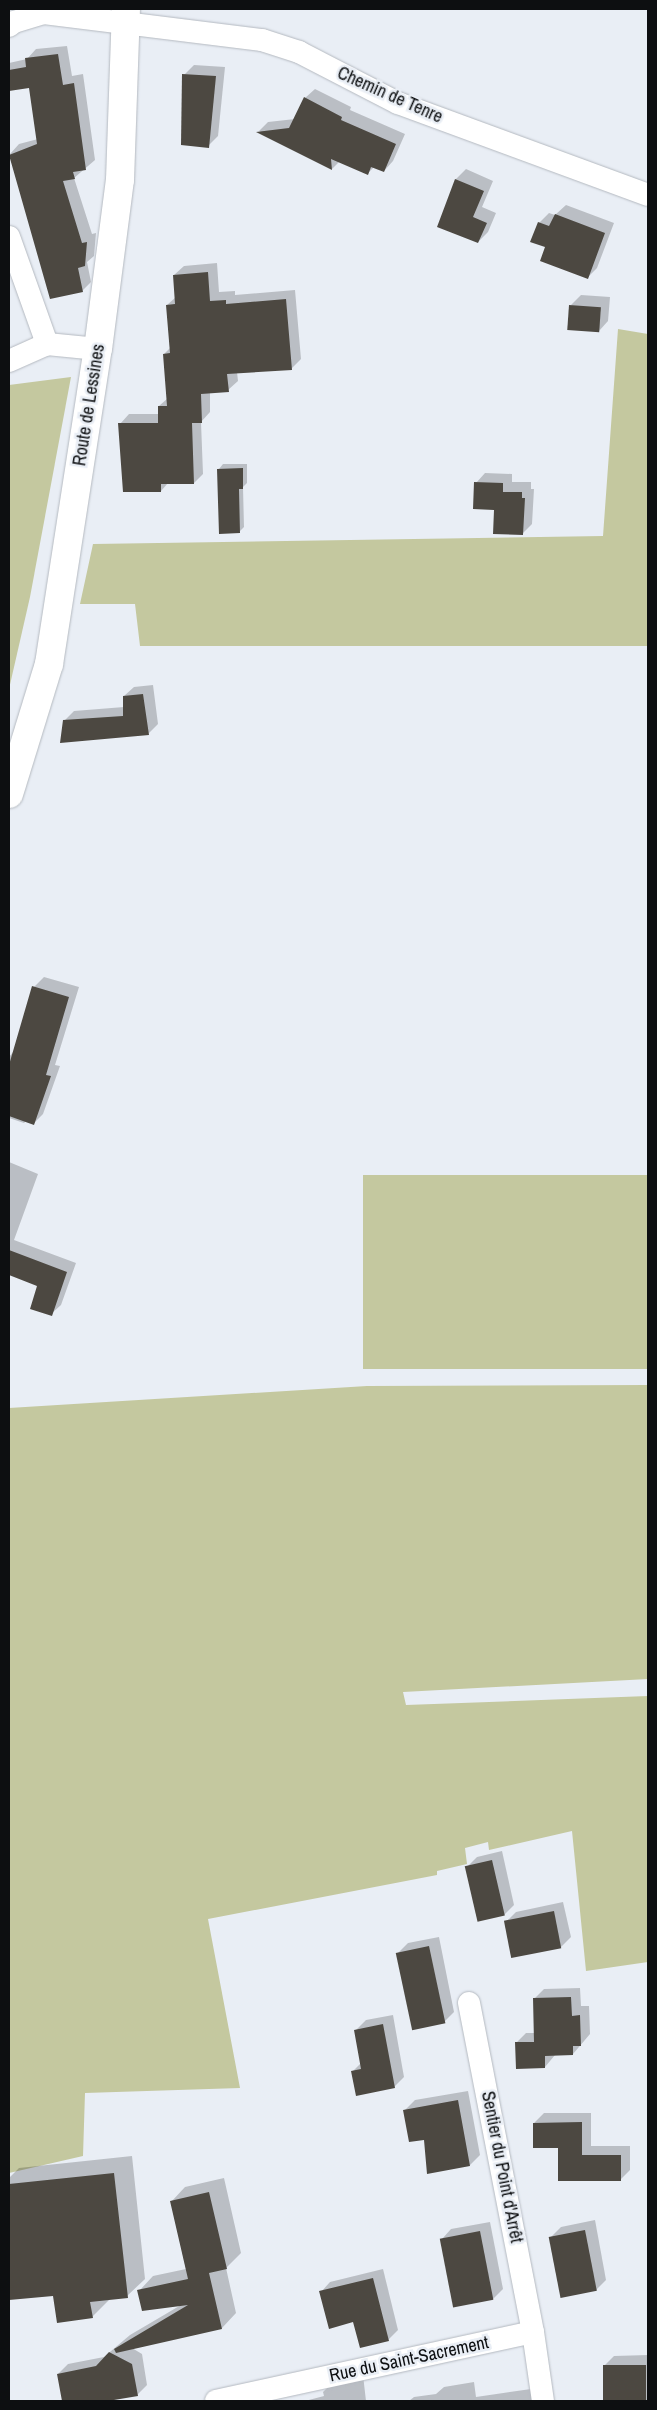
<!DOCTYPE html>
<meta charset="utf-8">
<style>
body{margin:0}
#map{position:relative;width:657px;height:2410px;overflow:hidden;background:#e9eef5;font-family:"Archivo Narrow",sans-serif}
div>[style]{position:absolute}
.green>*{inset:0;background:#c4c89f;transform-origin:0 0}
.shadow>*{inset:0;background:#0003}
.building>*{inset:0;background:#4c4841;transform-origin:0 0}
.roads{filter:drop-shadow(0 0 1px #b4b9c0) drop-shadow(0 0 1px #b4b9c0)}
.street>*{height:22px;margin:-11px;padding:0 11px;transform-origin:11px;border-radius:11px;background:#fff}
.secondary>*{height:28px;margin:-14px;padding:0 14px;transform-origin:14px;border-radius:14px;background:#fff}
span{translate:-50% -50%;white-space:nowrap;text-align:center;line-height:1.15;-webkit-text-stroke:5px #e9eef5;paint-order:stroke}
.street-label{font-size:18px;color:#0d0f11}
.frame{position:absolute;inset:0;border:10px solid #0d0f11;pointer-events:none}
</style>
<div id="map">
<div class="green">
<div style="clip-path:polygon(618px 329px,648px 334px,648px 646px,140px 646px,135px 604px,80px 604px,93px 544px,603px 536px)"></div>
<div style="clip-path:polygon(71px 377px,30px 597px,9px 689px,9px 385px)"></div>
<div style="left:648px;top:1175px;width:194px;height:285px;rotate:90deg"></div>
<div style="clip-path:polygon(648px 1385px,648px 1679px,403px 1692px,406px 1705px,648px 1696px,648px 1962px,586px 1971px,572px 1831px,489px 1850px,488px 1842px,465px 1848px,467px 1864px,437px 1871px,437px 1875px,208px 1919px,240px 2088px,85px 2093px,83px 2156px,9px 2173px,9px 1408px,367px 1386px)"></div>
</div>
<div class="shadow">
<div style="clip-path:polygon(67px 46px,72px 76px,83px 74px,95px 160px,74px 178px,92px 234px,96px 233px,94px 256px,87px 262px,91px 282px,82px 291px,51px 298px,10px 154px,19px 144px,38px 139px,30px 86px,9px 89px,9px 63px,27px 59px,36px 49px)"></div>
<div style="clip-path:polygon(194px 65px,225px 67px,218px 136px,208px 146px,184px 75px)"></div>
<div style="clip-path:polygon(315px 89px,351px 107px,350px 110px,405px 134px,393px 161px,384px 171px,374px 167px,368px 173px,340px 161px,332px 169px,259px 131px,268px 122px,295px 119px,305px 98px)"></div>
<div style="clip-path:polygon(466px 169px,493px 181px,482px 207px,496px 213px,488px 232px,478px 242px,438px 226px,456px 179px)"></div>
<div style="clip-path:polygon(566px 205px,614px 223px,597px 268px,587px 278px,546px 246px,539px 223px,549px 213px,555px 215px)"></div>
<div style="clip-path:polygon(217px 263px,219px 292px,235px 291px,235px 295px,295px 290px,301px 359px,291px 369px,237px 372px,238px 381px,228px 390px,210px 392px,210px 412px,201px 422px,203px 474px,194px 483px,168px 483px,161px 491px,120px 424px,129px 414px,159px 414px,159px 406px,168px 398px,164px 354px,170px 348px,167px 305px,176px 297px,174px 275px,184px 266px)"></div>
<div style="clip-path:polygon(581px 295px,610px 297px,608px 321px,599px 331px,571px 305px)"></div>
<div style="clip-path:polygon(223px 464px,247px 464px,247px 483px,243px 487px,244px 527px,239px 532px,219px 469px)"></div>
<div style="clip-path:polygon(485px 473px,512px 474px,512px 482px,531px 482px,531px 489px,534px 489px,532px 524px,522px 534px,496px 509px,476px 483px)"></div>
<div style="clip-path:polygon(153px 685px,158px 724px,148px 734px,64px 721px,74px 711px,124px 707px,124px 696px,134px 687px)"></div>
<div style="clip-path:polygon(44px 977px,79px 987px,55px 1065px,60px 1066px,43px 1114px,33px 1124px,26px 1121px,24px 1123px,9px 1118px,9px 1057px,14px 1051px,34px 987px)"></div>
<div style="clip-path:polygon(9px 1162px,38px 1174px,14px 1240px,76px 1263px,61px 1305px,51px 1314px,33px 1279px,9px 1270px)"></div>
<div style="clip-path:polygon(502px 1851px,514px 1905px,504px 1915px,467px 1867px,477px 1857px)"></div>
<div style="clip-path:polygon(563px 1902px,571px 1937px,561px 1947px,506px 1922px,516px 1912px)"></div>
<div style="clip-path:polygon(439px 1937px,454px 2012px,444px 2022px,398px 1953px,408px 1943px)"></div>
<div style="clip-path:polygon(580px 1988px,581px 2006px,589px 2006px,590px 2034px,573px 2054px,555px 2055px,545px 2067px,516px 2043px,526px 2033px,535px 2033px,534px 1999px,544px 1989px)"></div>
<div style="clip-path:polygon(393px 2015px,404px 2077px,394px 2087px,352px 2072px,361px 2063px,356px 2030px,366px 2020px)"></div>
<div style="clip-path:polygon(468px 2091px,480px 2155px,470px 2165px,428px 2172px,425px 2139px,405px 2110px,415px 2100px)"></div>
<div style="clip-path:polygon(544px 2113px,591px 2113px,591px 2146px,630px 2146px,630px 2170px,620px 2180px,559px 2147px,534px 2123px)"></div>
<div style="clip-path:polygon(132px 2156px,145px 2279px,127px 2296px,110px 2299px,92px 2317px,54px 2294px,9px 2298px,9px 2178px,19px 2168px)"></div>
<div style="clip-path:polygon(224px 2178px,241px 2253px,226px 2268px,236px 2313px,222px 2328px,132px 2348px,142px 2354px,147px 2385px,137px 2395px,101px 2401px,63px 2401px,58px 2374px,68px 2364px,104px 2357px,130px 2335px,181px 2305px,139px 2291px,153px 2276px,186px 2269px,171px 2202px,185px 2187px)"></div>
<div style="clip-path:polygon(595px 2220px,606px 2280px,596px 2290px,551px 2237px,561px 2227px)"></div>
<div style="clip-path:polygon(490px 2222px,503px 2289px,493px 2299px,442px 2239px,451px 2229px)"></div>
<div style="clip-path:polygon(383px 2269px,398px 2330px,388px 2340px,354px 2321px,321px 2292px,330px 2282px)"></div>
<div style="clip-path:polygon(648px 2355px,648px 2401px,604px 2401px,604px 2366px,614px 2356px)"></div>
<div style="clip-path:polygon(363px 2375px,366px 2401px,305px 2401px,324px 2396px,323px 2392px,333px 2382px)"></div>
<div style="clip-path:polygon(474px 2382px,476px 2397px,538px 2388px,542px 2401px,409px 2401px,414px 2397px,436px 2394px,444px 2387px)"></div>
</div>
<div class="building">
<div style="clip-path:polygon(58px 54px,63px 85px,74px 83px,86px 170px,73px 172px,75px 179px,63px 181px,82px 243px,87px 242px,85px 266px,78px 268px,83px 292px,50px 299px,9px 155px,37px 144px,29px 88px,9px 91px,9px 70px,26px 67px,25px 58px)"></div>
<div style="clip-path:polygon(182px 74px,216px 76px,209px 148px,181px 145px)"></div>
<div style="clip-path:polygon(304px 97px,342px 117px,341px 120px,396px 144px,384px 172px,371px 167px,368px 175px,331px 159px,332px 170px,256px 132px,289px 128px)"></div>
<div style="clip-path:polygon(455px 179px,484px 191px,473px 217px,487px 223px,478px 243px,437px 227px)"></div>
<div style="clip-path:polygon(555px 214px,605px 233px,588px 279px,540px 261px,545px 247px,530px 242px,538px 222px,549px 226px)"></div>
<div style="clip-path:polygon(208px 272px,210px 301px,226px 300px,226px 304px,286px 299px,292px 370px,227px 374px,229px 392px,201px 394px,202px 423px,192px 423px,194px 484px,161px 484px,161px 492px,123px 492px,118px 423px,158px 423px,158px 406px,167px 406px,163px 354px,170px 353px,166px 305px,175px 304px,173px 275px)"></div>
<div style="left:569px;top:305px;width:32px;height:25px;rotate:4deg"></div>
<div style="clip-path:polygon(243px 468px,243px 489px,239px 489px,240px 533px,219px 534px,217px 469px)"></div>
<div style="clip-path:polygon(474px 482px,503px 483px,503px 492px,522px 492px,522px 498px,525px 498px,523px 535px,493px 534px,494px 510px,473px 509px)"></div>
<div style="clip-path:polygon(143px 694px,149px 735px,60px 743px,63px 720px,123px 716px,123px 696px)"></div>
<div style="clip-path:polygon(32px 986px,69px 997px,46px 1075px,51px 1076px,34px 1125px,9px 1116px,9px 1065px)"></div>
<div style="clip-path:polygon(9px 1250px,67px 1272px,52px 1316px,30px 1309px,37px 1286px,9px 1275px)"></div>
<div style="left:492px;top:1860px;width:57px;height:28px;rotate:77deg"></div>
<div style="left:554px;top:1911px;width:38px;height:51px;rotate:79deg"></div>
<div style="left:429px;top:1946px;width:79px;height:34px;rotate:78deg"></div>
<div style="clip-path:polygon(571px 1997px,572px 2016px,580px 2015px,581px 2046px,573px 2046px,573px 2055px,545px 2056px,545px 2068px,516px 2069px,515px 2042px,534px 2042px,533px 1998px)"></div>
<div style="clip-path:polygon(383px 2024px,395px 2088px,356px 2096px,351px 2071px,361px 2069px,354px 2030px)"></div>
<div style="clip-path:polygon(458px 2100px,470px 2166px,427px 2174px,424px 2140px,409px 2142px,403px 2110px)"></div>
<div style="clip-path:polygon(582px 2122px,582px 2155px,621px 2155px,621px 2181px,558px 2181px,558px 2148px,533px 2148px,533px 2123px)"></div>
<div style="clip-path:polygon(114px 2173px,128px 2298px,90px 2302px,93px 2318px,57px 2323px,53px 2296px,9px 2300px,9px 2184px)"></div>
<div style="clip-path:polygon(209px 2192px,227px 2269px,209px 2273px,222px 2329px,116px 2353px,114px 2349px,188px 2305px,142px 2311px,137px 2290px,188px 2279px,170px 2201px)"></div>
<div style="left:585px;top:2230px;width:62px;height:37px;rotate:79deg"></div>
<div style="left:480px;top:2231px;width:70px;height:41px;rotate:79deg"></div>
<div style="clip-path:polygon(373px 2278px,389px 2341px,360px 2348px,353px 2322px,329px 2329px,319px 2291px)"></div>
<div style="clip-path:polygon(109px 2352px,132px 2364px,138px 2396px,108px 2401px,62px 2401px,57px 2374px,96px 2366px)"></div>
<div style="left:603px;top:2365px;width:43px;height:36px"></div>
</div>
<div class="roads">
<div class="street">
<div style="left:9px;top:26px;width:6px;rotate:-39deg"></div>
<div style="left:14px;top:22px;width:31px;rotate:-17deg"></div>
<div style="left:44px;top:13px;width:220px;rotate:7.1deg"></div>
<div style="left:262px;top:40px;width:39px;rotate:18deg"></div>
<div style="left:299px;top:52px;width:111px;rotate:27.3deg"></div>
<div style="left:398px;top:103px;width:266px;rotate:20.2deg"></div>
<div style="left:9px;top:237px;width:114px;rotate:70.4deg"></div>
<div style="left:9px;top:361px;width:42px;rotate:-24.1deg"></div>
<div style="left:47px;top:344px;width:51px;rotate:5.6deg"></div>
<div style="left:469px;top:2003px;width:335px;rotate:79deg"></div>
<div style="left:533px;top:2332px;width:70px;rotate:81.8deg"></div>
<div style="left:216px;top:2401px;width:324px;rotate:-12.3deg"></div>
</div>
<div class="secondary">
<div style="left:9px;top:794px;width:136px;rotate:-72.9deg"></div>
<div style="left:49px;top:664px;width:319px;rotate:-81.2deg"></div>
<div style="left:98px;top:349px;width:170px;rotate:-82.6deg"></div>
<div style="left:120px;top:180px;width:171px;rotate:-88deg"></div>
</div>
</div>
<div class="street-label">
<span style="left:390px;top:95px;rotate:24deg">Chemin de Tenre</span>
<span style="left:89px;top:405px;rotate:-81deg">Route de Lessines</span>
<span style="left:502px;top:2167px;rotate:79deg">Sentier du Point d'Arrêt</span>
<span style="left:409px;top:2359px;rotate:-12deg">Rue du Saint-Sacrement</span>
</div>
<div class="frame"></div>
</div>
